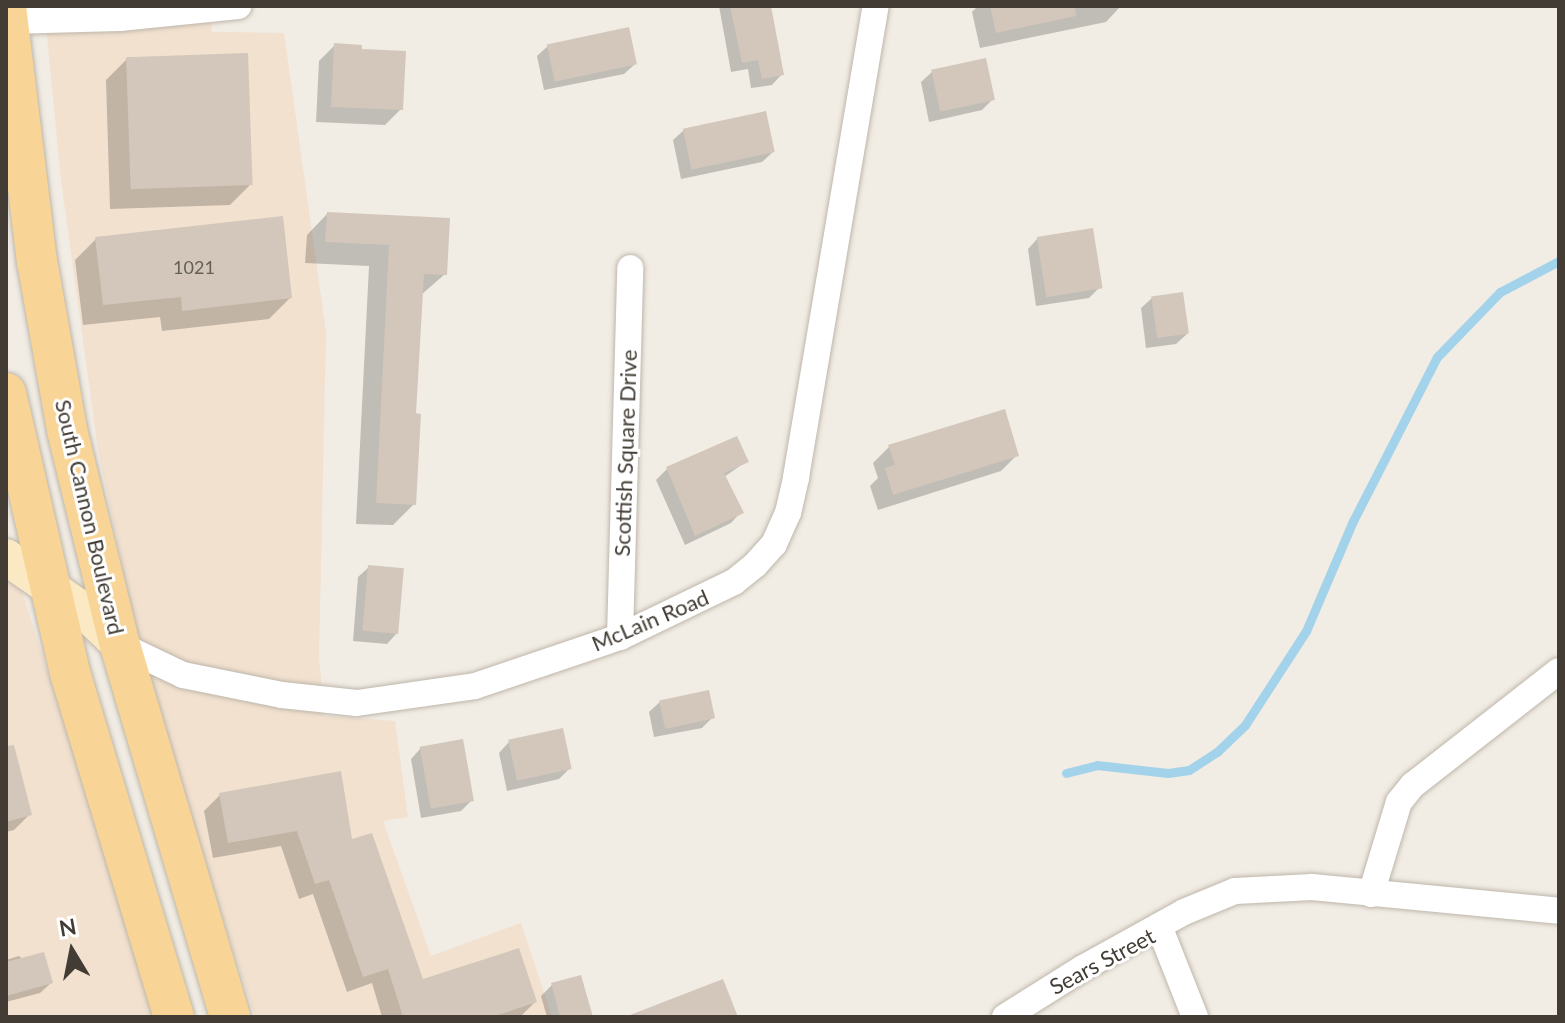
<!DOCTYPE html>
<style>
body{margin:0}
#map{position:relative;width:1565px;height:1023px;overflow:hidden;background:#f1ece4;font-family:Lato,sans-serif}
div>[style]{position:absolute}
.commercial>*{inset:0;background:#f2e1cf}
.shadow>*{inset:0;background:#0003;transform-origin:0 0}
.stream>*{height:9px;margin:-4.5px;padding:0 4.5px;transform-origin:4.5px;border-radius:4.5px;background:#a3d3eb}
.building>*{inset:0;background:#d2c7ba;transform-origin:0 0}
.roads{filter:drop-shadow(0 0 2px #beb6aa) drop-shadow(0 0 2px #beb6aa)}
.street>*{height:26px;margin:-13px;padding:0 13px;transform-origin:13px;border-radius:13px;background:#fff}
.secondary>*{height:36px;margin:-18px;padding:0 18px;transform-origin:18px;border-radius:18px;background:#fbe9c4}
.primary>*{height:40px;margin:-20px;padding:0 20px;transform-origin:20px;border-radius:20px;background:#f8d596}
span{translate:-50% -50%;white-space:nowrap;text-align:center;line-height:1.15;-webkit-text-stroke:6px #fff;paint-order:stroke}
.number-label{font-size:18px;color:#665f56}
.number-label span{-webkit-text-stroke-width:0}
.street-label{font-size:22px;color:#423c34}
.frame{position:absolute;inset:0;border:8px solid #423c34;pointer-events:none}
.north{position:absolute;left:32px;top:911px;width:80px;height:80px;-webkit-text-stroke:6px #fff;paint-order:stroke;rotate:350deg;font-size:22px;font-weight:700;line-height:32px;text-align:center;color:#423c34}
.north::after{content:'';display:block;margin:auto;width:28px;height:36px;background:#423c34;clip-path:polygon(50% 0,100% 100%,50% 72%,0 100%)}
</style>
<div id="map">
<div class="commercial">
<div style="clip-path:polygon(44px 6px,208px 6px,212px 32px,284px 33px,326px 332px,319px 656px,324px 716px,395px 721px,408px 817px,383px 821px,431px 956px,521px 923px,552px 1017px,255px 1017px,206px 865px,133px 616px,98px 450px,61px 180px)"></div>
<div style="clip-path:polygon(6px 579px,22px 592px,159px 1017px,6px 1017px)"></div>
</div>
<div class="shadow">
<div style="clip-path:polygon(719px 6px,769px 6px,782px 74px,772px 85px,751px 88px,748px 69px,731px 72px)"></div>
<div style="clip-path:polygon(978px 6px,1121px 6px,1106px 22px,980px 48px,972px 12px)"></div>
<div style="left:1559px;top:38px;width:33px;height:1px;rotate:90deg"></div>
<div style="clip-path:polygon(335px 45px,401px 109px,385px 125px,316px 122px,319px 61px)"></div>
<div style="clip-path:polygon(548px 46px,635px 64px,624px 74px,544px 90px,537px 56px)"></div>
<div style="clip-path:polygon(127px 59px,251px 184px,230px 205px,110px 209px,106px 80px)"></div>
<div style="clip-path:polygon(932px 72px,993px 99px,982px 110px,929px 122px,921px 82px)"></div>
<div style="clip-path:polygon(684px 130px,773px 152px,762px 162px,681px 179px,673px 140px)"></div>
<div style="clip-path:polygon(327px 214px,448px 220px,445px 274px,421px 295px,413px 415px,414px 504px,393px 525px,356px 524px,369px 266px,305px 263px,307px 235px)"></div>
<div style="clip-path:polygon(1038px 238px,1100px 287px,1089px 298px,1036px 306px,1028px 249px)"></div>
<div style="clip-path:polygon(96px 239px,290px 298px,269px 319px,162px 331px,160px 317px,83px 325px,75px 260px)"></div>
<div style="clip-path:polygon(1152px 298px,1187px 334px,1176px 344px,1146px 348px,1141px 308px)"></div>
<div style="clip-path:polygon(889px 447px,1017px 455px,1001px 471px,878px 510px,870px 486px,878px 478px,873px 463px)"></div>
<div style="clip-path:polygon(747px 461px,724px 477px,741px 512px,731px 523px,685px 545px,656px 480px,667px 469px)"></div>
<div style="clip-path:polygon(369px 567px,397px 633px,387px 644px,353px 641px,358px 577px)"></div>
<div style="clip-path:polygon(660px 702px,713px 717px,702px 728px,654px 737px,649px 712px)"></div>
<div style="clip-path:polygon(509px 742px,570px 768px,559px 779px,507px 791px,499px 753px)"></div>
<div style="clip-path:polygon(421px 748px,472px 800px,461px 811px,421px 818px,411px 759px)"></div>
<div style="clip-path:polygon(6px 772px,30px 814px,14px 830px,6px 832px)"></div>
<div style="clip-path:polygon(220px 795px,351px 842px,422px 982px,535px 1002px,520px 1017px,382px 1017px,372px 983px,347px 992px,313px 894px,299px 899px,281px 846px,213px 858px,204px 811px)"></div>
<div style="clip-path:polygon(19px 956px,51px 983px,40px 993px,6px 1002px,6px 960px)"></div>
<div style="clip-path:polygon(552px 985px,591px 1017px,547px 1017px,541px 996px)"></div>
</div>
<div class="stream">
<div style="left:1066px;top:773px;width:32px;rotate:-14deg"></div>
<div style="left:1097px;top:765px;width:71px;rotate:6.4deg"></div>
<div style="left:1168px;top:773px;width:21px;rotate:-8deg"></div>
<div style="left:1189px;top:770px;width:33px;rotate:-33deg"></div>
<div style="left:1217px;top:752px;width:39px;rotate:-44deg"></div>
<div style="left:1245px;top:725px;width:112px;rotate:-57deg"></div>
<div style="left:1306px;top:631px;width:120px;rotate:-66.9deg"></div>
<div style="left:1353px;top:521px;width:184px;rotate:-62.9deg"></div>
<div style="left:1437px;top:357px;width:91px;rotate:-45.9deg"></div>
<div style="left:1500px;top:292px;width:67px;rotate:-27.7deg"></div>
</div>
<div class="building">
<div style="clip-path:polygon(730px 6px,771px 6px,784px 75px,762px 79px,758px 60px,742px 63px)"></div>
<div style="clip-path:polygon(990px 6px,1075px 6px,1076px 16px,996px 33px)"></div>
<div style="left:629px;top:27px;width:38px;height:84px;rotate:78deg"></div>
<div style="clip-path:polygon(334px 43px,362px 45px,362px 49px,406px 51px,403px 110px,331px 107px)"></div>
<div style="left:248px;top:53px;width:132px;height:122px;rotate:88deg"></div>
<div style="left:986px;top:58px;width:43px;height:56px;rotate:78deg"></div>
<div style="left:766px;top:111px;width:42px;height:85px;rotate:78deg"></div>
<div style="clip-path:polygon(327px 212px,450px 218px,447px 275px,424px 274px,416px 413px,421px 414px,416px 505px,376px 503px,389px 245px,325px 242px)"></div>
<div style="clip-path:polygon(283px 216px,292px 298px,182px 311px,181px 297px,103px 305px,95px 237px)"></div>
<div style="left:1093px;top:228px;width:61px;height:57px;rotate:81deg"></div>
<div style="left:1183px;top:292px;width:42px;height:32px;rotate:82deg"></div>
<div style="clip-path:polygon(1005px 409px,1019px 456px,893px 495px,885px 468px,895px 465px,888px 445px)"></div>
<div style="clip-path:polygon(737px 436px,749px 462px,724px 473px,744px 513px,695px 536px,666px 467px)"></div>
<div style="left:368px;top:565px;width:36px;height:66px;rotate:5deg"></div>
<div style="left:709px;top:690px;width:29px;height:51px;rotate:78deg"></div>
<div style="left:563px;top:728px;width:42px;height:56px;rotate:78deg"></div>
<div style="left:463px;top:739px;width:63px;height:44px;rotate:80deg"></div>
<div style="clip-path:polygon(14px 745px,32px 815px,6px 822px,6px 746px)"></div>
<div style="clip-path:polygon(341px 771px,352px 839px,372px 833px,423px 979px,519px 948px,537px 1002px,492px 1017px,403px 1017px,388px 969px,363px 977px,329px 880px,315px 884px,297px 831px,228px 843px,219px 793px)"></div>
<div style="clip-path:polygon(44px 952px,53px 983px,6px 996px,6px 962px)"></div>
<div style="clip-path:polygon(581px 975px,593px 1017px,560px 1017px,551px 983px)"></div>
<div style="clip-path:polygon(723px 979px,738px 1017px,630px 1017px,630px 1015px)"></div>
</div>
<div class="roads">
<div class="street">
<div style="left:8px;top:21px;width:112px;rotate:-1.5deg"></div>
<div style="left:120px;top:18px;width:119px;rotate:-5.8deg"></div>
<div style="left:620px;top:637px;width:369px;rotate:-88.4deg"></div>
<div style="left:120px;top:645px;width:70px;rotate:25.5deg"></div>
<div style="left:183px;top:675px;width:101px;rotate:11.4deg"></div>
<div style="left:282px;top:695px;width:75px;rotate:6.1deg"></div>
<div style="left:357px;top:703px;width:119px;rotate:-8.2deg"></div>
<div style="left:475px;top:686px;width:153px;rotate:-18.7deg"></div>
<div style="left:620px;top:637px;width:127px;rotate:-25.8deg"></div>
<div style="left:734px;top:582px;width:27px;rotate:-39deg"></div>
<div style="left:755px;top:565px;width:28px;rotate:-48deg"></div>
<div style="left:774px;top:544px;width:34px;rotate:-66deg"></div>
<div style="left:788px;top:513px;width:37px;rotate:-77deg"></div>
<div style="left:796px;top:477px;width:478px;rotate:-80.4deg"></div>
<div style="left:1371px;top:894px;width:96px;rotate:-73.1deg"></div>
<div style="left:1399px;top:802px;width:22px;rotate:-51deg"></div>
<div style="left:1413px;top:785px;width:185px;rotate:-38deg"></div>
<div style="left:1159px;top:926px;width:98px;rotate:68.4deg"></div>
<div style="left:1005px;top:1017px;width:92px;rotate:-32.1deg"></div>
<div style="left:1083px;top:968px;width:115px;rotate:-29deg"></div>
<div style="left:1184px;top:912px;width:55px;rotate:-22.4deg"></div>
<div style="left:1235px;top:891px;width:77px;rotate:-3deg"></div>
<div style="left:1312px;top:887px;width:248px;rotate:5.5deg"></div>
</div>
<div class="secondary">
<div style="left:6px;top:557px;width:95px;rotate:34.7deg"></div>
<div style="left:84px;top:611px;width:50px;rotate:43.4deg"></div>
</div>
<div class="primary">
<div style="left:6px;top:6px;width:257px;rotate:83.1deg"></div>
<div style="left:37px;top:261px;width:172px;rotate:79.9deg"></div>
<div style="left:67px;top:430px;width:221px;rotate:76.2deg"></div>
<div style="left:120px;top:645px;width:388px;rotate:73.5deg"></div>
<div style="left:6px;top:393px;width:290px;rotate:77.1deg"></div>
<div style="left:71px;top:676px;width:356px;rotate:73.2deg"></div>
</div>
</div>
<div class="number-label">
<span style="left:194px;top:267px">1021</span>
</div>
<div class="street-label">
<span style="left:625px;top:453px;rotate:-88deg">Scottish Square Drive</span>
<span style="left:90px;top:517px;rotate:77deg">South Cannon Boulevard</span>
<span style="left:650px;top:620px;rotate:-23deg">McLain Road</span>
<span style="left:1102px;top:961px;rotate:-28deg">Sears Street</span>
</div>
<div class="frame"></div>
<div class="north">N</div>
</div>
